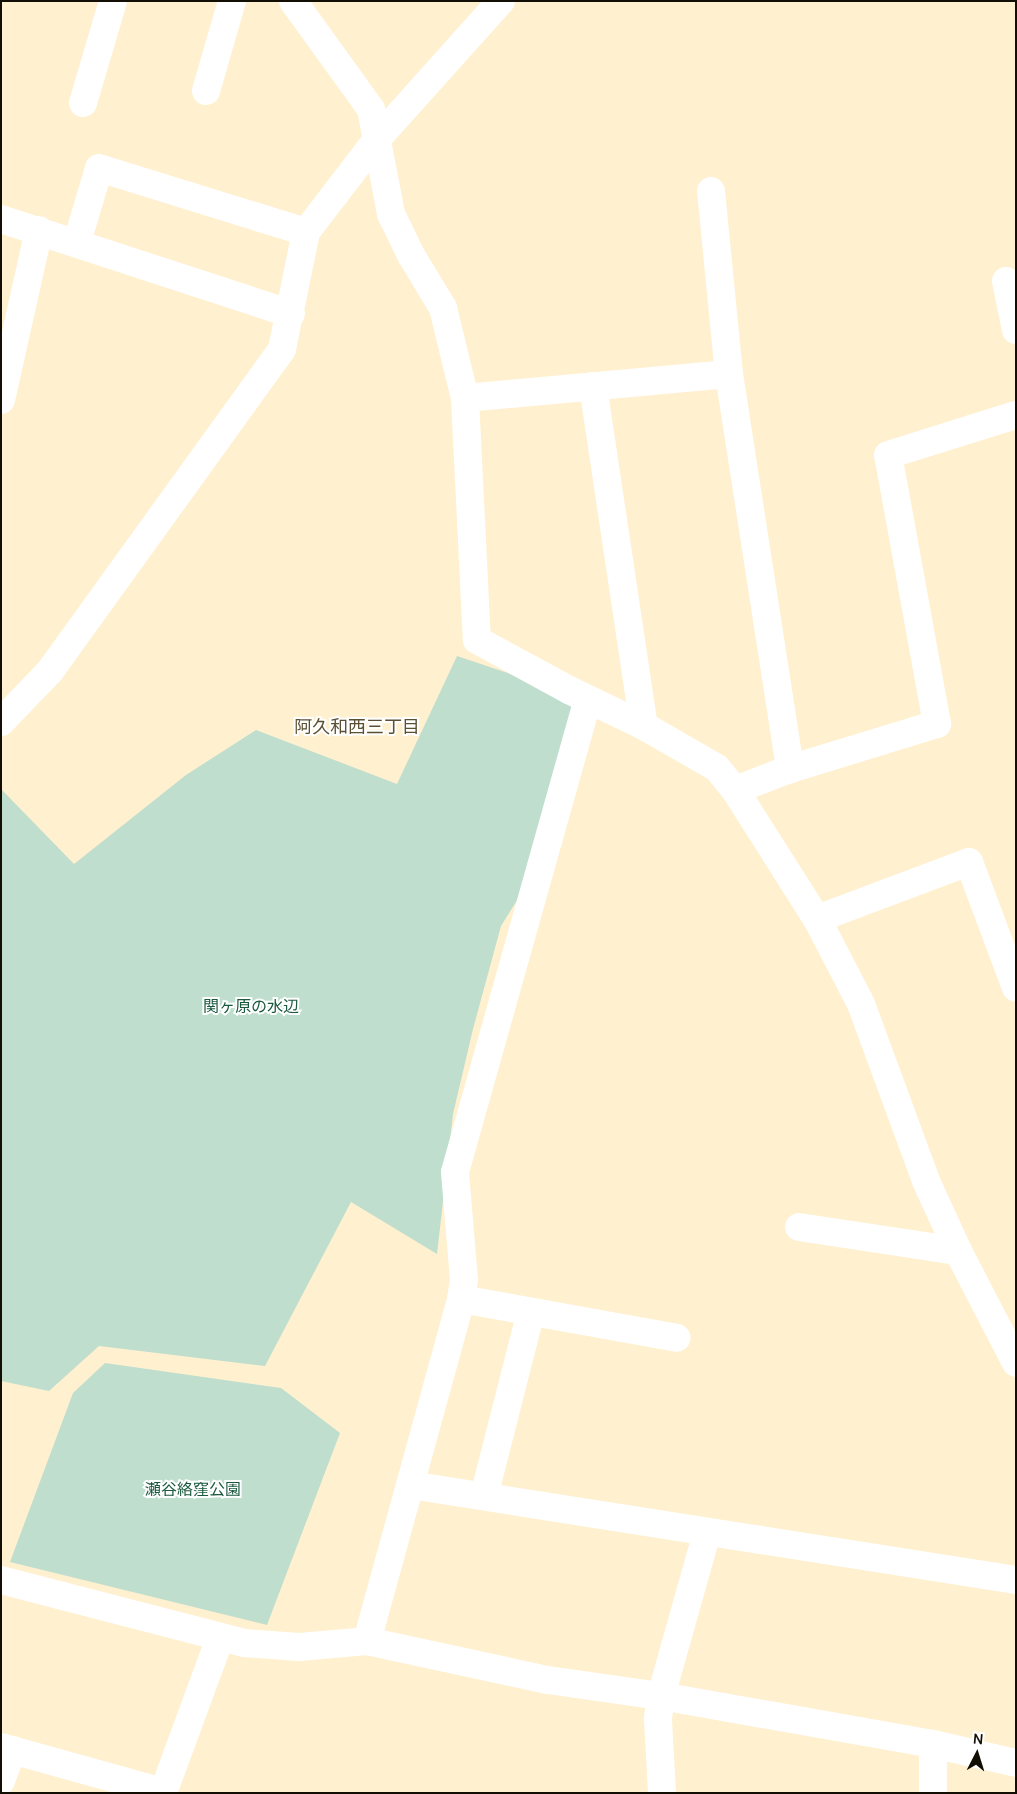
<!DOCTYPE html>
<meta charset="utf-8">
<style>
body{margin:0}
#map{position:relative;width:1017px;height:1794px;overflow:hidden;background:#fff0cf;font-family:Manrope,"Noto Sans JP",sans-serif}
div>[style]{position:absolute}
.green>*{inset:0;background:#bfdecd}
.minor>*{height:28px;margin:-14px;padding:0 14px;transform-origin:14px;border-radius:14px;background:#fff}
span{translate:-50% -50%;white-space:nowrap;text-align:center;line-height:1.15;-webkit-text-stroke:4px #fff;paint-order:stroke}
.park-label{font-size:16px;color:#1b593e}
.neighbourhood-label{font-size:18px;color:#5c5034}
.frame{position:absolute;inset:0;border:2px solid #130e04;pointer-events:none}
.north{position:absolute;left:952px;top:1729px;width:50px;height:50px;-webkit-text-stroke:4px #fff;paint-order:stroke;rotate:5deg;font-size:14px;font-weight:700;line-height:20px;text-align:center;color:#130e04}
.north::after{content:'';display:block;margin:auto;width:18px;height:22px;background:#130e04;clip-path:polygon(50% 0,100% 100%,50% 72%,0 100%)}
</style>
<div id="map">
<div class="green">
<div style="clip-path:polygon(457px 656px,588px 700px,542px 860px,501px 926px,473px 1029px,453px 1114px,437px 1254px,351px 1202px,265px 1366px,99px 1346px,49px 1391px,1px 1381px,1px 789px,74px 864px,186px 775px,256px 730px,397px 784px)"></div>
<div style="clip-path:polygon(105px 1363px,281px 1388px,340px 1433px,267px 1625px,10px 1562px,73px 1393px)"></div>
</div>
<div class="minor">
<div style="left:293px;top:1px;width:133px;rotate:54.2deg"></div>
<div style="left:371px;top:109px;width:107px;rotate:79.2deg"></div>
<div style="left:391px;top:214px;width:46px;rotate:64deg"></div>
<div style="left:411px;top:255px;width:62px;rotate:58.9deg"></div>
<div style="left:443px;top:308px;width:93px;rotate:76.3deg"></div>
<div style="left:465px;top:398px;width:242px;rotate:87.2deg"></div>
<div style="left:477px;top:640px;width:105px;rotate:28.5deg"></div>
<div style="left:569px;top:690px;width:83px;rotate:25.6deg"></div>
<div style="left:644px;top:726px;width:84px;rotate:29.9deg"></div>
<div style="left:717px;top:768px;width:28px;rotate:51deg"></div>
<div style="left:735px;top:790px;width:153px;rotate:57.6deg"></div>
<div style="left:817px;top:919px;width:96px;rotate:62.6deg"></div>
<div style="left:861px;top:1004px;width:189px;rotate:69.8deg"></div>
<div style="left:926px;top:1181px;width:77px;rotate:65.4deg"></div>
<div style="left:958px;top:1251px;width:126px;rotate:62.6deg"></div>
<div style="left:206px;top:91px;width:94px;rotate:-73.9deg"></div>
<div style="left:83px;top:103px;width:106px;rotate:-73.6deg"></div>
<div style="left:711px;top:191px;width:184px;rotate:84.4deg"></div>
<div style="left:729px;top:374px;width:400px;rotate:81.2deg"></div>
<div style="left:1px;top:219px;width:305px;rotate:18.1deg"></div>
<div style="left:77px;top:242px;width:77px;rotate:-73.4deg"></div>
<div style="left:99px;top:168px;width:217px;rotate:17.2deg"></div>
<div style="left:1006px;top:281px;width:50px;rotate:78.5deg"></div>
<div style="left:593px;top:386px;width:344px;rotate:81.5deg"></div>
<div style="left:465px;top:398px;width:265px;rotate:-5.2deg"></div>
<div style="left:1px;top:400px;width:174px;rotate:-77.4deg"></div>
<div style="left:1px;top:722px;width:71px;rotate:-46.1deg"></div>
<div style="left:50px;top:671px;width:397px;rotate:-54.2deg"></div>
<div style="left:282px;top:349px;width:119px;rotate:-78.4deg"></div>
<div style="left:306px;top:232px;width:118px;rotate:-52.5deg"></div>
<div style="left:378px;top:138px;width:184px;rotate:-48.1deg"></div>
<div style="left:735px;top:790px;width:59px;rotate:-20.9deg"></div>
<div style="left:790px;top:769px;width:154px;rotate:-17deg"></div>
<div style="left:937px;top:724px;width:273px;rotate:-100.3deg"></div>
<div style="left:888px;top:455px;width:134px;rotate:-17.4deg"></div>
<div style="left:817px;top:919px;width:162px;rotate:-20.6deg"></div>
<div style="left:969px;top:862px;width:134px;rotate:69.5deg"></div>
<div style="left:799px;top:1227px;width:161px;rotate:8.6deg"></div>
<div style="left:461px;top:1299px;width:219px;rotate:10.2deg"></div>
<div style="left:410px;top:1485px;width:613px;rotate:8.91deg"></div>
<div style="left:484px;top:1496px;width:190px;rotate:-75.7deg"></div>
<div style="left:1px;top:1580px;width:251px;rotate:14.5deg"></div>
<div style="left:244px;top:1643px;width:55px;rotate:4.2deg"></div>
<div style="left:299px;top:1647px;width:68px;rotate:-5deg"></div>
<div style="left:367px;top:1641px;width:185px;rotate:12.2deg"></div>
<div style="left:548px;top:1680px;width:114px;rotate:8.1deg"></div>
<div style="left:661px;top:1696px;width:276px;rotate:10deg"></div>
<div style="left:933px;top:1744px;width:85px;rotate:12.9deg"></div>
<div style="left:367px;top:1641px;width:355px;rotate:-74.6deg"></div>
<div style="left:461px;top:1299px;width:19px;rotate:-81deg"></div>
<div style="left:464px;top:1280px;width:108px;rotate:-94.8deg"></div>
<div style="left:455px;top:1172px;width:490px;rotate:-74.3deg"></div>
<div style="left:1px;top:1747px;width:168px;rotate:15.5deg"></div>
<div style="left:1px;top:1781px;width:33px;rotate:-70deg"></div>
<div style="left:163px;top:1793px;width:165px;rotate:-69.8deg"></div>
<div style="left:662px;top:1793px;width:75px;rotate:-93.1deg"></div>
<div style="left:658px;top:1718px;width:22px;rotate:-82deg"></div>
<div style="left:661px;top:1696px;width:170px;rotate:-74.3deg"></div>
<div style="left:933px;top:1793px;width:49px;rotate:-90deg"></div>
</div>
<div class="park-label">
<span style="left:251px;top:1006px">関ヶ原の水辺</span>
<span style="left:193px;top:1489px">瀬谷絡窪公園</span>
</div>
<div class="neighbourhood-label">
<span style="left:357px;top:726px">阿久和西三丁目</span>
</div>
<div class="frame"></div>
<div class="north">N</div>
</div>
